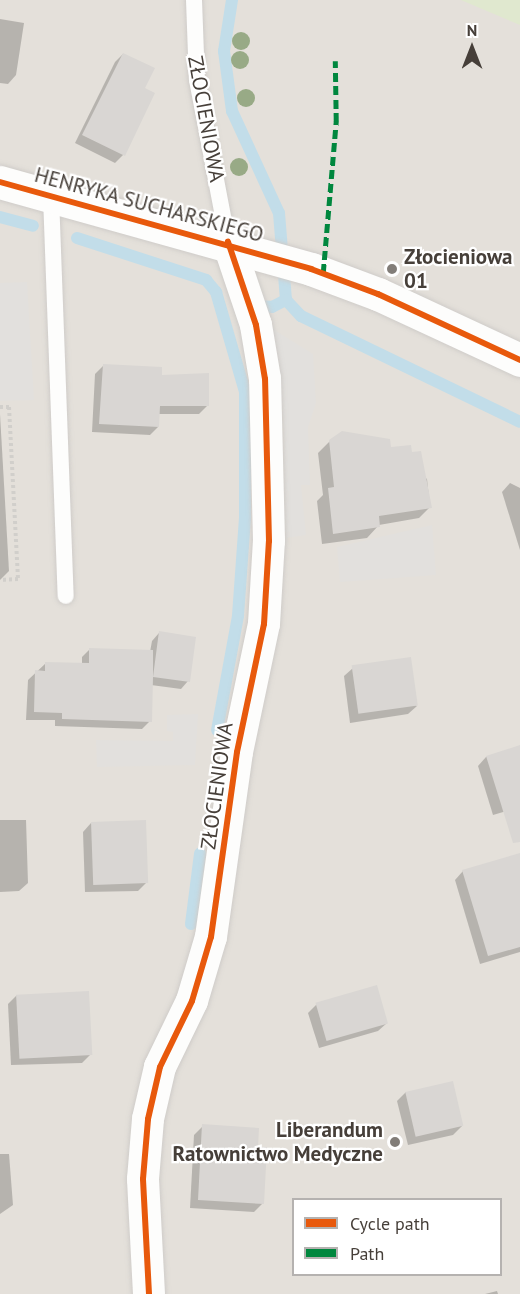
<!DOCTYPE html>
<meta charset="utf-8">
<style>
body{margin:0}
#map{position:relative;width:520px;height:1294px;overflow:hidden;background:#f1efec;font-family:"PT Sans",sans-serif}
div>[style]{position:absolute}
.residential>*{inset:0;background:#e4e0da}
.green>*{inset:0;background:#e0e8cf}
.parking>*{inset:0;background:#e2e0dd}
.shadow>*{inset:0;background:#0003}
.stream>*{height:12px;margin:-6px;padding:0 6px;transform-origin:6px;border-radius:6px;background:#c2dde9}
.building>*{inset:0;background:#d9d6d3;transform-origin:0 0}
.path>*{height:4px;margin-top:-2px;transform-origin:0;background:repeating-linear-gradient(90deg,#d1cfcb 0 3px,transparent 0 6px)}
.roads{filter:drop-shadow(0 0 2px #cfccc9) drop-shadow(0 0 2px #cfccc9)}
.service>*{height:16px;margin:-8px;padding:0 8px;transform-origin:8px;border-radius:8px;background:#fdfdfc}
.minor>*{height:32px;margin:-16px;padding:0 16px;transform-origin:16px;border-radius:16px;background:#fdfdfc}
.tertiary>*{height:33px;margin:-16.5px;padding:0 16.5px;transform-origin:16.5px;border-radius:16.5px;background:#fdfdfc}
.quiet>*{height:4.5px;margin-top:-2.25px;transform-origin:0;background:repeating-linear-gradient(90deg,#00873e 0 9px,transparent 0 13.5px)}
.cycleway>*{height:6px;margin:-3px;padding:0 3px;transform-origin:3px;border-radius:3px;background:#e8590c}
.trees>*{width:18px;height:18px;margin:-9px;border-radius:50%;background:#98aa86}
.dots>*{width:16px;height:16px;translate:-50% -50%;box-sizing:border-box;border:3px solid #fff;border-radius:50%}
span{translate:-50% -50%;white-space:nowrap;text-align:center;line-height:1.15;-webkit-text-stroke:4.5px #fff;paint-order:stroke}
.street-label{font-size:21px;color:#463f39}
.poi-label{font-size:21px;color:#463f39;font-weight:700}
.left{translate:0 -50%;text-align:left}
.right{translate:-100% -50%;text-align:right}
.legend{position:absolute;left:292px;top:1198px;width:210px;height:78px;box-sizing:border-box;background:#fff;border:2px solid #b5b2b0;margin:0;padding:8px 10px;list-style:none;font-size:18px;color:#463f39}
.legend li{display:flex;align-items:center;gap:12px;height:30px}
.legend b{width:30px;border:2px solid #b5b2b0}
.north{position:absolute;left:442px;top:18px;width:60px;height:60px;-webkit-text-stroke:4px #fff;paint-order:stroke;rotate:0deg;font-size:16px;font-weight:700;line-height:24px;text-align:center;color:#463f39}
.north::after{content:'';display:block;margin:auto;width:21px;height:27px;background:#463f39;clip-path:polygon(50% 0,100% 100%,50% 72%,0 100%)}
</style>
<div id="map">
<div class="residential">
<div style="clip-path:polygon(evenodd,0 0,520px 0,520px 1294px,0 1294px,0 0,294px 1200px,500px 1200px,500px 1274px,294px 1274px,294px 1200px)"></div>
</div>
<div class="green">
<div style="clip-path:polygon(461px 0,520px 0,520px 25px)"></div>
</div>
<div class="parking">
<div style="clip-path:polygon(27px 282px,34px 400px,0 401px,0 283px)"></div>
<div style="clip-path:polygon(271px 328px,313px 354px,316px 403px,308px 427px,310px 485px,301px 485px,306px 535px,286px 538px,284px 421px)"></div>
<div style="clip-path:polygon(432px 525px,436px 575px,340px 582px,337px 547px)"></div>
<div style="clip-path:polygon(198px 714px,195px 765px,97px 767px,96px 740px,173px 741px,173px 732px,167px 731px,167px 715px)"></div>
</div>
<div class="shadow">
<div style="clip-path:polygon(0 19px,24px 23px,16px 75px,8px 84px,0 83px)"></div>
<div style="clip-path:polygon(123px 54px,143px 89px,123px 155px,115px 163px,75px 143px,115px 62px)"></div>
<div style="clip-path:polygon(103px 366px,160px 376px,207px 406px,199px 414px,158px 414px,158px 427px,150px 435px,92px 432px,95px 374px)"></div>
<div style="clip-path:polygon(0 414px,9px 571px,0 580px)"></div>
<div style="clip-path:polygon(330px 441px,390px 449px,427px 479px,430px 507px,419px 518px,379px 525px,367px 538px,322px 544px,317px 501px,323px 495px,318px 453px)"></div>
<div style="clip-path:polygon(510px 483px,520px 488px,520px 550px,502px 492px)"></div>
<div style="clip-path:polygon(159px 633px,188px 681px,181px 689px,151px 685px,150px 721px,142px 729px,55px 726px,55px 720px,26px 720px,28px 680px,46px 663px,82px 664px,82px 657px,90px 649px,150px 652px,152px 641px)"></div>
<div style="clip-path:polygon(353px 668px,417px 706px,408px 714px,350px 723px,344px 676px)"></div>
<div style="clip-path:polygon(520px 747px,520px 807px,493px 815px,478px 766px,486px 757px)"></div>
<div style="clip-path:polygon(0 820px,26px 820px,28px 883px,19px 891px,0 892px)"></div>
<div style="clip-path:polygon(91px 823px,147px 882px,138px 891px,85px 892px,83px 832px)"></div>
<div style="clip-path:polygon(520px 857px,520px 952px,480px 964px,455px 880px,463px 871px)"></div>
<div style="clip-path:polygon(17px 995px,91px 1054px,82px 1063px,11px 1065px,8px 1004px)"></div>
<div style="clip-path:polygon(317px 1004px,387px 1023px,378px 1031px,319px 1048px,308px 1013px)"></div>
<div style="clip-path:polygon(406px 1092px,462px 1126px,453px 1135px,408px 1145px,397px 1101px)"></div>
<div style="clip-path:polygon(203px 1126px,257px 1149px,263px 1203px,254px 1212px,190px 1208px,194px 1135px)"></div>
<div style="clip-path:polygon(0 1154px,9px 1154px,13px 1205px,0 1214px)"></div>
<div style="clip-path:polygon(497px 1291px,498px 1294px,485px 1294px)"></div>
</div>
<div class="stream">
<div style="left:232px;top:0;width:52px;rotate:98.9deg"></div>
<div style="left:224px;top:51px;width:61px;rotate:82.4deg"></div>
<div style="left:232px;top:111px;width:112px;rotate:65.3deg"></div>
<div style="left:279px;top:213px;width:87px;rotate:85.4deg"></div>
<div style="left:286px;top:300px;width:22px;rotate:47deg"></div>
<div style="left:301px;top:316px;width:243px;rotate:25.8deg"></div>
<div style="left:0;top:217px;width:34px;rotate:15deg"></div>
<div style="left:77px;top:238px;width:136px;rotate:18deg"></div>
<div style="left:206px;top:280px;width:16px;rotate:50deg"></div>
<div style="left:216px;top:292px;width:104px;rotate:73.8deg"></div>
<div style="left:245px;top:392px;width:126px;rotate:90deg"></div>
<div style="left:245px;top:518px;width:98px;rotate:94.1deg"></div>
<div style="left:238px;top:616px;width:116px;rotate:100.4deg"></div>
<div style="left:261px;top:306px;width:11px;rotate:5deg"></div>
<div style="left:272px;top:307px;width:16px;rotate:-27deg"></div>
<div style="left:191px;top:924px;width:71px;rotate:-82.7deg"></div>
</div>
<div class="building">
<div style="clip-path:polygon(123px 53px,155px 68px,145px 88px,155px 93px,125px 156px,82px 135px)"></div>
<div style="clip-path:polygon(103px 364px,162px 367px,162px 375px,209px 373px,209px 406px,160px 406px,159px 427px,99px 424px)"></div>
<div style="clip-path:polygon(342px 431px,390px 439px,391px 447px,411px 445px,412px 452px,421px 451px,432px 508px,379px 516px,380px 527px,333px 534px,328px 488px,334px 487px,329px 440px)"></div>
<div style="clip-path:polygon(159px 631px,196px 637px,190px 682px,153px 677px,152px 722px,62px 719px,62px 713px,34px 712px,35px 670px,45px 671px,45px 662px,89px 663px,89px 648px,153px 650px,153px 677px)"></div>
<div style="left:411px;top:657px;width:49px;height:60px;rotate:82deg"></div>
<div style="clip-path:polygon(520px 745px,520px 842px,513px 843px,486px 756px)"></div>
<div style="left:146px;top:820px;width:63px;height:55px;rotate:88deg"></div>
<div style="clip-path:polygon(520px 853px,520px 947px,488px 956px,462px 870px)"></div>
<div style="left:377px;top:985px;width:40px;height:64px;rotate:74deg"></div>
<div style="left:89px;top:991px;width:64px;height:73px;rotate:87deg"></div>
<div style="left:453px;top:1081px;width:46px;height:49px;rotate:77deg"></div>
<div style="clip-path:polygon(202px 1124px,259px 1128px,258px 1147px,267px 1147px,264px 1204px,198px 1200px)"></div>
</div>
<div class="path">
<div style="left:0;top:407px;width:9px"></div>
<div style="left:9px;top:407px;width:172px;rotate:87deg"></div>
<div style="left:18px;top:579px;width:18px;rotate:177deg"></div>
</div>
<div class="roads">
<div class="service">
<div style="left:194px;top:0;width:80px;rotate:87.9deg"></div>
<div style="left:197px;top:80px;width:165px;rotate:79.2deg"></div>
<div style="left:51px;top:196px;width:400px;rotate:87.9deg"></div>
</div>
<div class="minor">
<div style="left:149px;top:1294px;width:115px;rotate:-93deg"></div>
<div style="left:143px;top:1179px;width:60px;rotate:-85.2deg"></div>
<div style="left:148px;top:1119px;width:53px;rotate:-77deg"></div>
<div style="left:160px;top:1067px;width:73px;rotate:-64.1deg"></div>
<div style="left:192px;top:1001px;width:67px;rotate:-73.5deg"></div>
<div style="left:211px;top:937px;width:187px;rotate:-82deg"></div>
<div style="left:237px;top:752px;width:131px;rotate:-78.1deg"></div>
<div style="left:264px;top:624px;width:83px;rotate:-86.6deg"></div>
<div style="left:269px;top:541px;width:162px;rotate:-91.4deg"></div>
<div style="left:265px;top:379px;width:55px;rotate:-99.5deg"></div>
<div style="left:256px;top:325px;width:88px;rotate:-108.6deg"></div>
</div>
<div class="tertiary">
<div style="left:0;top:182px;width:323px;rotate:15.6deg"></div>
<div style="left:311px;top:269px;width:72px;rotate:20.5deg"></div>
<div style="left:378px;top:294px;width:157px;rotate:24.9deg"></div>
</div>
</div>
<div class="quiet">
<div style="left:323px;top:273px;width:152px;rotate:-85.1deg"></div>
<div style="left:336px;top:122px;width:61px;rotate:-90.9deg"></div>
</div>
<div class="cycleway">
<div style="left:0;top:182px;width:323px;rotate:15.6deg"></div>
<div style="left:311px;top:269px;width:72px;rotate:20.5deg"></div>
<div style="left:378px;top:294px;width:157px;rotate:24.9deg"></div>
<div style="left:149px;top:1294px;width:115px;rotate:-93deg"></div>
<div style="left:143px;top:1179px;width:60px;rotate:-85.2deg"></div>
<div style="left:148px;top:1119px;width:53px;rotate:-77deg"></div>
<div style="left:160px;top:1067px;width:73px;rotate:-64.1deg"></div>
<div style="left:192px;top:1001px;width:67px;rotate:-73.5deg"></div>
<div style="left:211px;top:937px;width:187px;rotate:-82deg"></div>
<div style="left:237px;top:752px;width:131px;rotate:-78.1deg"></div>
<div style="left:264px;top:624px;width:83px;rotate:-86.6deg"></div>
<div style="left:269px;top:541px;width:162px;rotate:-91.4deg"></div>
<div style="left:265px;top:379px;width:55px;rotate:-99.5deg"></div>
<div style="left:256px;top:325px;width:88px;rotate:-108.6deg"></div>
</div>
<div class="trees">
<div style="left:241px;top:41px"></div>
<div style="left:240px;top:60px"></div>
<div style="left:246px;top:98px"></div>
<div style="left:239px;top:167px"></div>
</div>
<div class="dots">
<div style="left:392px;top:269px;background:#827d78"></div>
<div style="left:395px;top:1142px;background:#827d78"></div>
</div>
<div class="street-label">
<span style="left:206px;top:119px;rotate:80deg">ZŁOCIENIOWA</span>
<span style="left:149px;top:205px;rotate:15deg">HENRYKA SUCHARSKIEGO</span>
<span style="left:217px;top:786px;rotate:-82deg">ZŁOCIENIOWA</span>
</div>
<div class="poi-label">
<span class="left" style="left:404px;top:269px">Złocieniowa<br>01</span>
<span class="right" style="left:383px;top:1142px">Liberandum<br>Ratownictwo Medyczne</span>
</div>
<ul class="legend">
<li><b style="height:8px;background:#e8590c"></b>Cycle path</li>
<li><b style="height:8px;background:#00873e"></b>Path</li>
</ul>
<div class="north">N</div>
</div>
